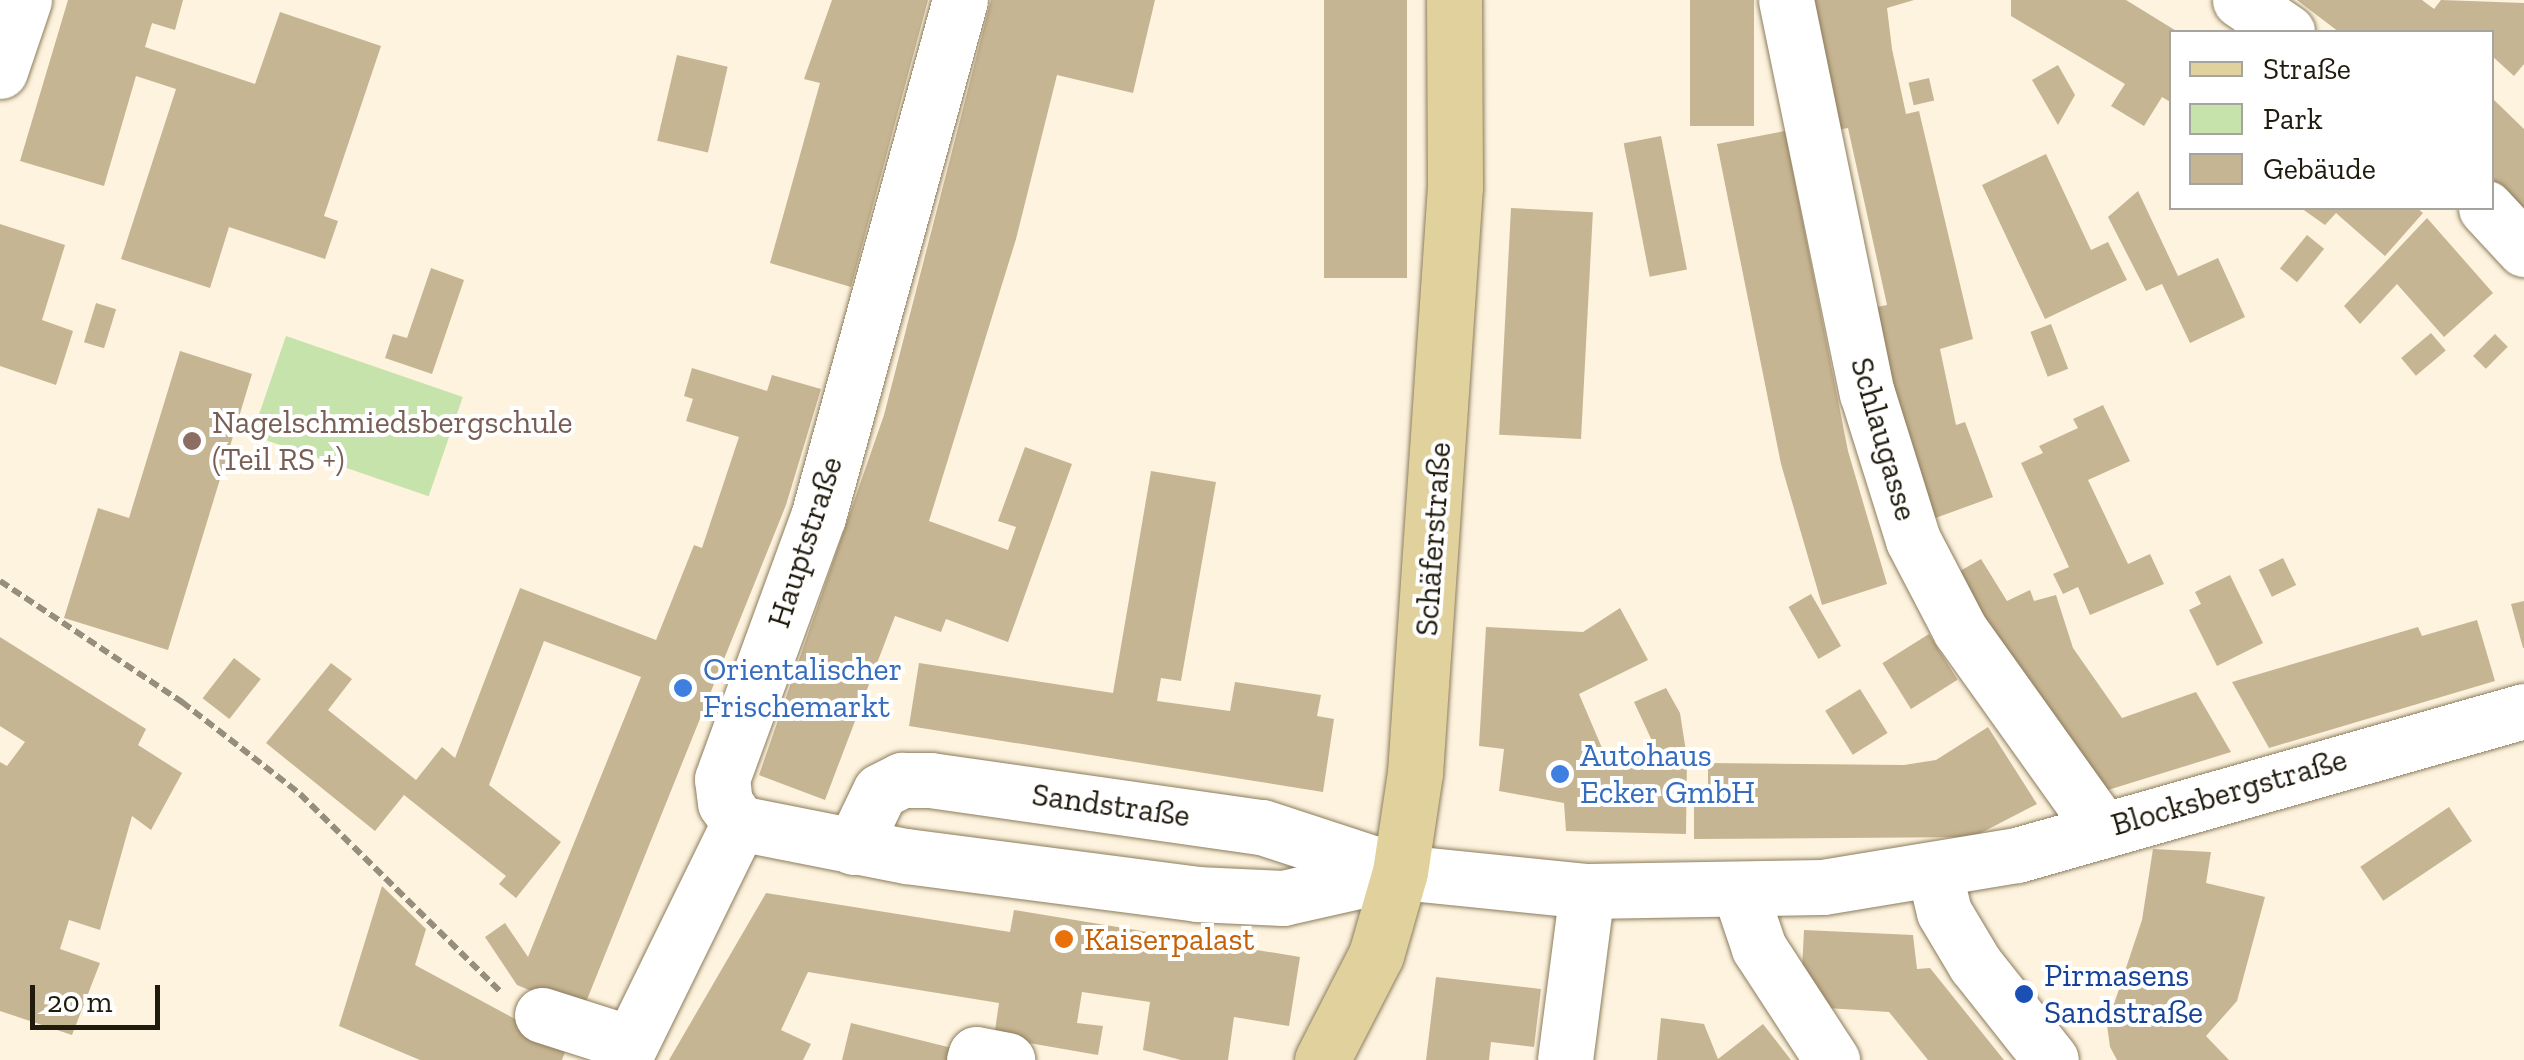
<!DOCTYPE html>
<meta charset="utf-8">
<style>
body{margin:0}
#map{position:relative;width:2524px;height:1060px;overflow:hidden;background:#fdf3de;font-family:"Zilla Slab",serif}
div>[style]{position:absolute}
.green>*{inset:0;background:#c5e3ab;transform-origin:0 0}
.building>*{inset:0;background:#c6b593;transform-origin:0 0}
.path>*{height:6px;margin-top:-3px;transform-origin:0;background:repeating-linear-gradient(90deg,#968e7d 0 10px,transparent 0 15px)}
.roads{filter:drop-shadow(0 0 2px #8c7c5c) drop-shadow(0 0 2px #8c7c5c)}
.minor>*{height:55px;margin:-27.5px;padding:0 27.5px;transform-origin:27.5px;border-radius:27.5px;background:#fff}
.major>*{height:55px;margin:-27.5px;padding:0 27.5px;transform-origin:27.5px;border-radius:27.5px;background:#e1d29d}
.dots>*{width:28px;height:28px;translate:-50% -50%;box-sizing:border-box;border:5px solid #fff;border-radius:50%}
span{translate:-50% -50%;white-space:nowrap;text-align:center;line-height:1.15;-webkit-text-stroke:8px #fff;paint-order:stroke}
.education-label{font-size:32px;color:#785e54}
.left{translate:0 -50%;text-align:left}
.street-label{font-size:32px;color:#211b0e}
.shop-label{font-size:32px;color:#366cbe}
.food-label{font-size:32px;color:#c56008}
.transit-label{font-size:32px;color:#164399}
.legend{position:absolute;left:2169px;top:30px;width:325px;height:180px;box-sizing:border-box;background:#fff;border:2px solid #a6a49f;margin:0;padding:12px 18px;list-style:none;font-size:30px;color:#211b0e}
.legend li{display:flex;align-items:center;gap:20px;height:50px}
.legend b{width:50px;border:2px solid #a6a49f}
.scale{position:absolute;left:30px;top:985px;width:130px;height:45px;box-sizing:border-box;border:5px solid #211b0e;border-top:0;padding-left:12px;font-size:30px;line-height:35px;white-space:nowrap;color:#211b0e;-webkit-text-stroke:8px #fff;paint-order:stroke}
</style>
<div id="map">
<div class="green">
<div style="left:286px;top:336px;width:187px;height:105px;rotate:19deg"></div>
</div>
<div class="building">
<div style="clip-path:polygon(68px 0,183px 0,175px 30px,152px 23px,145px 47px,255px 84px,280px 12px,381px 46px,324px 216px,338px 221px,325px 259px,229px 227px,210px 288px,121px 259px,176px 89px,136px 76px,104px 186px,20px 161px)"></div>
<div style="clip-path:polygon(832px 0,928px 0,851px 287px,770px 263px,820px 83px,804px 79px)"></div>
<div style="clip-path:polygon(991px 0,1155px 0,1133px 93px,1057px 75px,1016px 239px,929px 521px,1008px 550px,1016px 527px,998px 521px,1025px 447px,1072px 464px,1008px 642px,946px 619px,941px 632px,895px 616px,825px 800px,759px 775px,884px 415px)"></div>
<div style="left:1324px;top:0;width:83px;height:278px"></div>
<div style="left:1690px;top:0;width:64px;height:126px"></div>
<div style="clip-path:polygon(1811px 0,1914px 0,1887px 8px,1892px 49px,1906px 114px,1919px 111px,1973px 339px,1940px 349px,1956px 425px,1965px 422px,1993px 497px,1930px 520px,1878px 364px,1889px 362px,1877px 307px,1887px 305px,1848px 128px,1836px 130px)"></div>
<div style="clip-path:polygon(2011px 0,2126px 0,2178px 32px,2172px 32px,2172px 103px,2162px 97px,2144px 126px,2111px 106px,2125px 84px,2011px 16px)"></div>
<div style="clip-path:polygon(2297px 0,2422px 0,2434px 9px,2441px 0,2524px 3px,2524px 64px,2514px 76px,2492px 56px,2492px 32px,2339px 32px)"></div>
<div style="left:677px;top:55px;width:52px;height:88px;rotate:13deg"></div>
<div style="clip-path:polygon(2058px 65px,2075px 95px,2058px 125px,2032px 80px)"></div>
<div style="left:1929px;top:78px;width:23px;height:21px;rotate:77deg"></div>
<div style="clip-path:polygon(2492px 98px,2524px 129px,2524px 219px,2492px 181px)"></div>
<div style="clip-path:polygon(1785px 131px,1848px 451px,1887px 584px,1822px 605px,1781px 464px,1717px 144px)"></div>
<div style="left:1661px;top:136px;width:136px;height:38px;rotate:79deg"></div>
<div style="clip-path:polygon(2046px 154px,2091px 250px,2108px 242px,2127px 280px,2045px 319px,1982px 185px)"></div>
<div style="clip-path:polygon(2138px 191px,2178px 276px,2218px 258px,2245px 317px,2190px 343px,2162px 284px,2146px 291px,2108px 217px)"></div>
<div style="left:1511px;top:208px;width:82px;height:227px;rotate:3deg"></div>
<div style="clip-path:polygon(2301px 208px,2417px 208px,2423px 213px,2385px 256px,2336px 213px,2325px 225px)"></div>
<div style="clip-path:polygon(2427px 218px,2493px 293px,2444px 337px,2397px 284px,2360px 324px,2344px 306px)"></div>
<div style="clip-path:polygon(0 224px,65px 245px,42px 320px,73px 331px,56px 385px,0 366px)"></div>
<div style="left:2307px;top:235px;width:22px;height:43px;rotate:39deg"></div>
<div style="clip-path:polygon(431px 268px,464px 280px,432px 374px,385px 358px,393px 334px,407px 338px)"></div>
<div style="left:96px;top:303px;width:21px;height:41px;rotate:17deg"></div>
<div style="left:2051px;top:324px;width:48px;height:22px;rotate:69deg"></div>
<div style="left:2431px;top:333px;width:23px;height:39px;rotate:50deg"></div>
<div style="left:2495px;top:334px;width:18px;height:31px;rotate:45deg"></div>
<div style="clip-path:polygon(180px 351px,252px 374px,168px 650px,64px 618px,98px 508px,129px 518px)"></div>
<div style="clip-path:polygon(692px 368px,767px 391px,772px 375px,821px 389px,786px 505px,582px 1012px,517px 985px,485px 937px,505px 923px,528px 957px,641px 677px,544px 641px,489px 785px,561px 842px,516px 898px,499px 884px,506px 876px,404px 795px,375px 831px,266px 743px,331px 663px,352px 679px,328px 710px,416px 780px,442px 747px,455px 758px,520px 588px,656px 640px,694px 545px,702px 548px,739px 437px,686px 421px,693px 399px,684px 396px)"></div>
<div style="clip-path:polygon(2103px 405px,2130px 461px,2088px 480px,2128px 564px,2150px 554px,2164px 584px,2090px 615px,2078px 587px,2063px 594px,2053px 574px,2069px 567px,2021px 463px,2043px 453px,2039px 446px,2078px 428px,2073px 419px)"></div>
<div style="clip-path:polygon(1151px 471px,1216px 482px,1181px 681px,1161px 678px,1157px 701px,1230px 711px,1235px 682px,1321px 695px,1317px 716px,1334px 719px,1323px 792px,909px 726px,919px 663px,1113px 693px)"></div>
<div style="left:2283px;top:558px;width:30px;height:27px;rotate:64deg"></div>
<div style="clip-path:polygon(1981px 559px,2007px 601px,2030px 590px,2034px 601px,2056px 595px,2073px 648px,2122px 718px,2196px 692px,2231px 752px,2095px 794px,1946px 579px)"></div>
<div style="clip-path:polygon(2230px 575px,2263px 643px,2217px 666px,2189px 610px,2201px 604px,2195px 592px)"></div>
<div style="left:1811px;top:594px;width:60px;height:26px;rotate:60deg"></div>
<div style="clip-path:polygon(2524px 601px,2524px 648px,2523px 648px,2511px 604px)"></div>
<div style="clip-path:polygon(1620px 608px,1648px 660px,1579px 694px,1605px 755px,1660px 758px,1634px 702px,1666px 688px,1680px 713px,1687px 758px,1686px 834px,1566px 831px,1564px 803px,1499px 791px,1504px 749px,1479px 746px,1486px 627px,1583px 632px)"></div>
<div style="clip-path:polygon(2477px 620px,2495px 681px,2269px 748px,2232px 682px,2418px 627px,2422px 636px)"></div>
<div style="left:1929px;top:634px;width:54px;height:55px;rotate:58deg"></div>
<div style="clip-path:polygon(0 637px,146px 729px,138px 745px,182px 773px,151px 830px,132px 816px,100px 930px,69px 920px,60px 949px,100px 963px,72px 1035px,0 1011px,0 762px,7px 766px,25px 742px,0 726px)"></div>
<div style="left:234px;top:658px;width:34px;height:51px;rotate:38deg"></div>
<div style="left:1860px;top:689px;width:52px;height:41px;rotate:58deg"></div>
<div style="clip-path:polygon(1988px 727px,2037px 804px,1973px 837px,1694px 839px,1694px 796px,1708px 796px,1708px 763px,1904px 765px,1936px 760px)"></div>
<div style="left:2449px;top:807px;width:41px;height:107px;rotate:56deg"></div>
<div style="clip-path:polygon(2153px 849px,2211px 852px,2206px 883px,2265px 897px,2237px 1001px,2206px 1036px,2229px 1060px,2117px 1060px,2110px 1047px,2107px 1025px,2142px 920px)"></div>
<div style="clip-path:polygon(382px 886px,426px 929px,415px 965px,567px 1047px,562px 1060px,420px 1060px,339px 1026px)"></div>
<div style="clip-path:polygon(766px 893px,1010px 932px,1014px 910px,1300px 957px,1289px 1026px,1234px 1017px,1228px 1060px,1181px 1060px,1143px 1050px,1150px 1002px,1082px 992px,1077px 1023px,1103px 1026px,1098px 1055px,994px 1037px,999px 1003px,808px 972px,781px 1030px,811px 1044px,803px 1060px,669px 1060px)"></div>
<div style="clip-path:polygon(1804px 930px,1913px 935px,1917px 969px,1930px 968px,2004px 1060px,1928px 1060px,1889px 1012px,1827px 1008px,1801px 990px)"></div>
<div style="clip-path:polygon(1436px 977px,1541px 989px,1534px 1047px,1491px 1042px,1489px 1060px,1426px 1060px)"></div>
<div style="clip-path:polygon(1661px 1018px,1704px 1024px,1718px 1059px,1763px 1024px,1791px 1060px,1657px 1060px)"></div>
<div style="clip-path:polygon(851px 1023px,952px 1048px,949px 1060px,842px 1060px)"></div>
</div>
<div class="path">
<div style="left:0;top:581px;width:219px;rotate:33.6deg"></div>
<div style="left:182px;top:702px;width:150px;rotate:37.9deg"></div>
<div style="left:300px;top:794px;width:284px;rotate:44.6deg"></div>
</div>
<div class="roads">
<div class="minor">
<div style="left:1786px;top:0;width:401px;rotate:78.4deg"></div>
<div style="left:1867px;top:393px;width:154px;rotate:72.6deg"></div>
<div style="left:1913px;top:540px;width:102px;rotate:62.4deg"></div>
<div style="left:1960px;top:630px;width:244px;rotate:54.5deg"></div>
<div style="left:2240px;top:0;width:57px;rotate:34.2deg"></div>
<div style="left:0;top:71px;width:75px;rotate:-71.3deg"></div>
<div style="left:2486px;top:208px;width:56px;rotate:47.2deg"></div>
<div style="left:739px;top:823px;width:24px;rotate:-125deg"></div>
<div style="left:725px;top:803px;width:24px;rotate:-97deg"></div>
<div style="left:722px;top:779px;width:279px;rotate:-69.9deg"></div>
<div style="left:818px;top:517px;width:536px;rotate:-74.64deg"></div>
<div style="left:739px;top:823px;width:170px;rotate:11.2deg"></div>
<div style="left:906px;top:856px;width:293px;rotate:7.4deg"></div>
<div style="left:1197px;top:894px;width:86px;rotate:2.7deg"></div>
<div style="left:1283px;top:898px;width:117px;rotate:-12.8deg"></div>
<div style="left:853px;top:847px;width:62px;rotate:-64.3deg"></div>
<div style="left:880px;top:791px;width:25px;rotate:-27deg"></div>
<div style="left:902px;top:780px;width:28px"></div>
<div style="left:930px;top:780px;width:335px;rotate:8.1deg"></div>
<div style="left:1262px;top:827px;width:145px;rotate:18.1deg"></div>
<div style="left:1400px;top:872px;width:188px;rotate:5.8deg"></div>
<div style="left:1587px;top:891px;width:236px;rotate:-1deg"></div>
<div style="left:1823px;top:887px;width:197px;rotate:-9.4deg"></div>
<div style="left:2017px;top:855px;width:527px;rotate:-15.86deg"></div>
<div style="left:1934px;top:871px;width:42px;rotate:76.3deg"></div>
<div style="left:1944px;top:912px;width:61px;rotate:59.2deg"></div>
<div style="left:1975px;top:964px;width:122px;rotate:51.6deg"></div>
<div style="left:1740px;top:892px;width:59px;rotate:71.3deg"></div>
<div style="left:1759px;top:948px;width:134px;rotate:56.9deg"></div>
<div style="left:542px;top:1015px;width:92px;rotate:17.7deg"></div>
<div style="left:623px;top:1060px;width:264px;rotate:-63.9deg"></div>
<div style="left:974px;top:1060px;width:6px;rotate:-72deg"></div>
<div style="left:976px;top:1054px;width:32px;rotate:11deg"></div>
<div style="left:1565px;top:1060px;width:170px;rotate:-82.6deg"></div>
</div>
<div class="major">
<div style="left:1322px;top:1060px;width:118px;rotate:-62.8deg"></div>
<div style="left:1376px;top:955px;width:86px;rotate:-73.9deg"></div>
<div style="left:1400px;top:872px;width:100px;rotate:-81.4deg"></div>
<div style="left:1415px;top:773px;width:587px;rotate:-86.1deg"></div>
<div style="left:1455px;top:187px;width:187px;rotate:-90.3deg"></div>
</div>
</div>
<div class="dots">
<div style="left:192px;top:441px;background:#8d6e63"></div>
<div style="left:683px;top:688px;background:#3f7fe0"></div>
<div style="left:1560px;top:774px;background:#3f7fe0"></div>
<div style="left:1064px;top:939px;background:#e8710a"></div>
<div style="left:2024px;top:994px;background:#1a4fb4"></div>
</div>
<div class="education-label">
<span class="left" style="left:212px;top:441px">Nagelschmiedsbergschule<br>(Teil RS +)</span>
</div>
<div class="street-label">
<span style="left:1884px;top:439px;rotate:74deg">Schlaugasse</span>
<span style="left:1433px;top:539px;rotate:-86deg">Schäferstraße</span>
<span style="left:805px;top:542px;rotate:-72deg">Hauptstraße</span>
<span style="left:2229px;top:792px;rotate:-16deg">Blocksbergstraße</span>
<span style="left:1111px;top:805px;rotate:8deg">Sandstraße</span>
</div>
<div class="shop-label">
<span class="left" style="left:703px;top:688px">Orientalischer<br>Frischemarkt</span>
<span class="left" style="left:1580px;top:774px">Autohaus<br>Ecker GmbH</span>
</div>
<div class="food-label">
<span class="left" style="left:1084px;top:939px">Kaiserpalast</span>
</div>
<div class="transit-label">
<span class="left" style="left:2044px;top:994px">Pirmasens<br>Sandstraße</span>
</div>
<ul class="legend">
<li><b style="height:12px;background:#e1d29d"></b>Straße</li>
<li><b style="height:28px;background:#c5e3ab"></b>Park</li>
<li><b style="height:28px;background:#c6b593"></b>Gebäude</li>
</ul>
<div class="scale">20 m</div>
</div>
